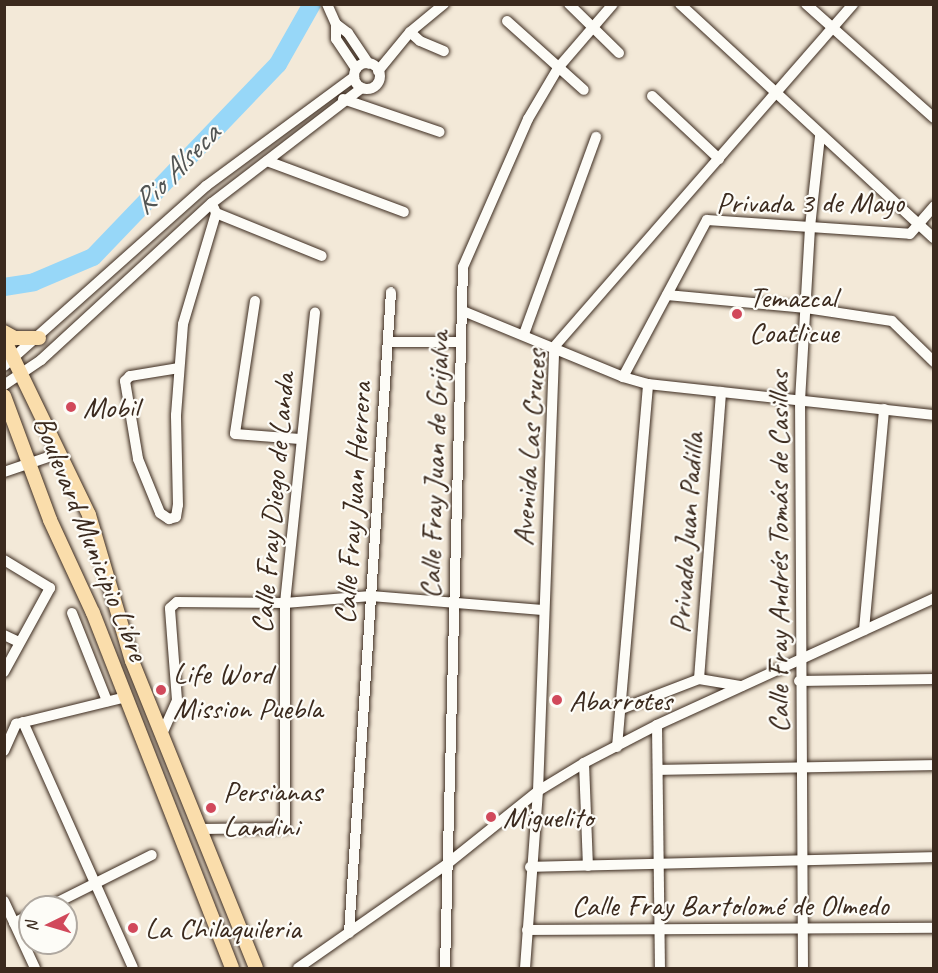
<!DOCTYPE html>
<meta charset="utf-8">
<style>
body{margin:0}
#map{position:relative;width:938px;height:973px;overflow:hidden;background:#f3e9d8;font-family:Caveat,sans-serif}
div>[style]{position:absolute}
.river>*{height:18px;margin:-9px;padding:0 9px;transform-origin:9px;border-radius:9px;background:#97d7f8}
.roads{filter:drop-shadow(0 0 2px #3b2a1e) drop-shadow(0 0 2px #3b2a1e)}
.minor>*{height:10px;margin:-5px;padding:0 5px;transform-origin:5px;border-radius:5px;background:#fdfcf7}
.minor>.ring{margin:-5px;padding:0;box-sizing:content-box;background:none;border:10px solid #fdfcf7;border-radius:50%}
.major>*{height:14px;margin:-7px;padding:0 7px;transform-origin:7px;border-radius:7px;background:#faddab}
.dots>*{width:16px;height:16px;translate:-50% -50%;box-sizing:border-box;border:3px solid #fdfcf7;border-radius:50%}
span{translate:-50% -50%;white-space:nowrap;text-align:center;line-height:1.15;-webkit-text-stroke:4.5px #fdfcf7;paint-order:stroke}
.street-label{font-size:30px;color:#3b2a1e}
.poi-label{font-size:30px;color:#3b2a1e}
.left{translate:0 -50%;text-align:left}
.water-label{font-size:32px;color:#525554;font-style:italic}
.frame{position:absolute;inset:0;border:6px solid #3b2a1e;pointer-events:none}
.north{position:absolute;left:18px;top:895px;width:60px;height:60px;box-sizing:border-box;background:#fdfcf7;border:2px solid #afa8a0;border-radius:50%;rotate:265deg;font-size:16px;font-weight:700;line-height:24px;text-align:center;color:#3b2a1e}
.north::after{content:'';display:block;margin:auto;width:21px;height:27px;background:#d1495b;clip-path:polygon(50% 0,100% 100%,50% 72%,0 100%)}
</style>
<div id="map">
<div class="river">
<div style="left:4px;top:287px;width:30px;rotate:-9deg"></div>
<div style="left:34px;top:282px;width:64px;rotate:-23deg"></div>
<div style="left:93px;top:257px;width:267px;rotate:-46.2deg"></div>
<div style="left:278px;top:64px;width:69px;rotate:-60.5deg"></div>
</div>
<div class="roads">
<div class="minor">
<div style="left:327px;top:4px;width:22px;rotate:66deg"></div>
<div style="left:336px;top:24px;width:15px;rotate:37deg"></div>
<div style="left:348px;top:33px;width:37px;rotate:56deg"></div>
<div style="left:569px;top:4px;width:70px;rotate:44.4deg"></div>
<div style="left:680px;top:4px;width:345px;rotate:42.7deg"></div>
<div style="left:806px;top:4px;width:171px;rotate:41.7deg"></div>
<div style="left:507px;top:21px;width:103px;rotate:41.9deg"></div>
<div style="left:336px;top:24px;width:15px;rotate:90deg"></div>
<div style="left:336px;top:39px;width:36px;rotate:56deg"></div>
<div style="left:410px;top:32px;width:13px;rotate:42deg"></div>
<div style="left:420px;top:41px;width:26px;rotate:23deg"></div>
<div class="ring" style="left:354px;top:63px;width:16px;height:16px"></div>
<div style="left:378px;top:71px;width:50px;rotate:-50.6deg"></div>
<div style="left:410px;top:32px;width:44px;rotate:-39.5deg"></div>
<div style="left:652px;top:96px;width:92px;rotate:43.2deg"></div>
<div style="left:343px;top:99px;width:102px;rotate:18.8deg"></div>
<div style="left:267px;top:161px;width:146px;rotate:20.4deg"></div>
<div style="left:214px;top:208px;width:5px;rotate:68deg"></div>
<div style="left:216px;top:213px;width:114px;rotate:22.1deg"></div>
<div style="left:667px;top:295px;width:140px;rotate:5.3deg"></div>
<div style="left:806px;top:308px;width:87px;rotate:8.6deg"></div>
<div style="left:892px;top:321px;width:59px;rotate:44.3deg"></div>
<div style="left:255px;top:301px;width:134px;rotate:98.6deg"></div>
<div style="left:235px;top:434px;width:65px;rotate:4.4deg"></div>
<div style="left:463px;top:311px;width:173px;rotate:22.4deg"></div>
<div style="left:623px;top:377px;width:26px;rotate:16deg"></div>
<div style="left:648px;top:384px;width:288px;rotate:6.2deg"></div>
<div style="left:524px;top:334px;width:210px;rotate:-69.9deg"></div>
<div style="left:388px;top:342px;width:73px"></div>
<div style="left:4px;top:366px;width:271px;rotate:-41.7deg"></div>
<div style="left:206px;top:186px;width:184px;rotate:-36.4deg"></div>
<div style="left:179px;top:368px;width:50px;rotate:170.7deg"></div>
<div style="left:130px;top:376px;width:7px;rotate:135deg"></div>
<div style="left:125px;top:381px;width:79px;rotate:80.5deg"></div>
<div style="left:138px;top:459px;width:58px;rotate:67.8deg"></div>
<div style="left:160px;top:513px;width:11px;rotate:34deg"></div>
<div style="left:169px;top:519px;width:7px;rotate:-16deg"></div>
<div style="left:176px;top:517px;width:12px;rotate:-81deg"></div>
<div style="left:178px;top:505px;width:90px;rotate:-91.3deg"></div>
<div style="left:176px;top:415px;width:91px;rotate:-85.6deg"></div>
<div style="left:183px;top:324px;width:116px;rotate:-73.4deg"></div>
<div style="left:623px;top:377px;width:178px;rotate:-61.9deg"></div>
<div style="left:707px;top:220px;width:203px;rotate:3.9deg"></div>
<div style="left:910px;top:234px;width:37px;rotate:-49deg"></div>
<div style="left:4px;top:385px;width:45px;rotate:-34deg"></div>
<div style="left:41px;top:360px;width:232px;rotate:-42.6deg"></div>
<div style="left:212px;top:203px;width:189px;rotate:-37.5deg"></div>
<div style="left:4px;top:472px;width:56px;rotate:-18.8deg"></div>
<div style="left:4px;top:560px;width:54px;rotate:31.3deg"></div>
<div style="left:50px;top:588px;width:96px;rotate:118.7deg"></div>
<div style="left:72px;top:613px;width:95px;rotate:68.3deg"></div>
<div style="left:864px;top:630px;width:222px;rotate:-84.8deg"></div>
<div style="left:4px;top:635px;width:17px;rotate:25deg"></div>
<div style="left:699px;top:679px;width:288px;rotate:-85.6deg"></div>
<div style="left:799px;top:681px;width:135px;rotate:-0.8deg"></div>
<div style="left:621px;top:709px;width:84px;rotate:-21deg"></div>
<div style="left:699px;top:679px;width:43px;rotate:9.5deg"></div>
<div style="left:23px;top:722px;width:269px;rotate:65.9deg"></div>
<div style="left:657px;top:725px;width:243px;rotate:89.3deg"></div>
<div style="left:162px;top:734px;width:37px;rotate:-66deg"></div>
<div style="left:177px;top:700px;width:92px;rotate:-94.4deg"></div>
<div style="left:170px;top:608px;width:9px;rotate:-41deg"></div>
<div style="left:177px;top:602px;width:108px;rotate:0.5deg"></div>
<div style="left:285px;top:603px;width:86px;rotate:-4.7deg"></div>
<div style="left:371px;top:596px;width:172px;rotate:4.7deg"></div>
<div style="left:617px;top:747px;width:364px;rotate:-85.1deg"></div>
<div style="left:4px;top:751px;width:30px;rotate:-66deg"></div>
<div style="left:16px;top:724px;width:113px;rotate:-13.8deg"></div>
<div style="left:584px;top:763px;width:103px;rotate:87.8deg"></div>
<div style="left:658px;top:770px;width:276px;rotate:-1deg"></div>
<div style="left:200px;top:829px;width:85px;rotate:-0.7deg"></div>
<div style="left:285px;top:828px;width:225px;rotate:-90deg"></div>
<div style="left:285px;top:603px;width:292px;rotate:-84.1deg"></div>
<div style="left:530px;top:867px;width:404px;rotate:-1.4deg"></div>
<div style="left:4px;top:901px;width:74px;rotate:65.2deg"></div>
<div style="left:48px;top:907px;width:116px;rotate:-26.6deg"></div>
<div style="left:14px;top:923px;width:18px;rotate:-27deg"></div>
<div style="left:527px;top:930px;width:407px;rotate:-0.3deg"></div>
<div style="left:349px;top:933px;width:642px;rotate:-86.25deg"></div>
<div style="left:298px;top:968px;width:182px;rotate:-34.9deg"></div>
<div style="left:447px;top:864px;width:117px;rotate:-38.7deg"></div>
<div style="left:538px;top:791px;width:54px;rotate:-31.3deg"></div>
<div style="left:584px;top:763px;width:82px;rotate:-27.5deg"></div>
<div style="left:657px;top:725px;width:305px;rotate:-24.6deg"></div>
<div style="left:445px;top:968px;width:701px;rotate:-88.53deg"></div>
<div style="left:463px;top:267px;width:162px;rotate:-66.3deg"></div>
<div style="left:528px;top:119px;width:59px;rotate:-59.5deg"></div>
<div style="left:558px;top:68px;width:84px;rotate:-49.3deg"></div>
<div style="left:525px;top:968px;width:177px;rotate:-85.8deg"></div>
<div style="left:538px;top:791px;width:444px;rotate:-87.9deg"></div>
<div style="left:554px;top:347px;width:455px;rotate:-48.9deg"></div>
<div style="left:803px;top:968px;width:567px;rotate:-90.3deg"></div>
<div style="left:800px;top:401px;width:174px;rotate:-86.7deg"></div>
<div style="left:810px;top:227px;width:92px;rotate:-83.7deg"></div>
</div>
<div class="major">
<div style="left:4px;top:332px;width:13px;rotate:29deg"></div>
<div style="left:15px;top:338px;width:24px"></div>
<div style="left:4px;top:339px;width:195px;rotate:64.2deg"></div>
<div style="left:89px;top:515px;width:152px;rotate:73.6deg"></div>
<div style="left:132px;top:661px;width:331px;rotate:68deg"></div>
<div style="left:4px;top:396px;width:132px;rotate:69.6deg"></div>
<div style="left:50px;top:520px;width:102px;rotate:65.2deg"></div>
<div style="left:93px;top:613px;width:381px;rotate:68.6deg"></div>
</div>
</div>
<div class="dots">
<div style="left:737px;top:314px;background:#d1495b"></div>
<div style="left:71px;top:407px;background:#d1495b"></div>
<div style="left:161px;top:690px;background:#d1495b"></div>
<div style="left:557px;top:700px;background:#d1495b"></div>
<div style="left:211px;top:808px;background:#d1495b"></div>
<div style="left:491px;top:817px;background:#d1495b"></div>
<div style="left:133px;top:928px;background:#d1495b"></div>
</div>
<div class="street-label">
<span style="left:810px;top:202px">Privada 3 de Mayo</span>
<span style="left:529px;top:448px;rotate:-86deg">Avenida Las Cruces</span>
<span style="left:434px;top:465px;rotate:-88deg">Calle Fray Juan de Grijalva</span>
<span style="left:273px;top:503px;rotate:-85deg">Calle Fray Diego de Landa</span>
<span style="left:353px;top:503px;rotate:-86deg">Calle Fray Juan Herrera</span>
<span style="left:686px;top:533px;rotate:-86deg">Privada Juan Padilla</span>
<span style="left:91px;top:538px;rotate:68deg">Boulevard Municipio Libre</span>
<span style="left:778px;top:552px;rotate:-90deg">Calle Fray Andrés Tomás de Casillas</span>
<span style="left:730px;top:905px">Calle Fray Bartolomé de Olmedo</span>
</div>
<div class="poi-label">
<span class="left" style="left:749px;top:314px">Temazcal<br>Coatlicue</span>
<span class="left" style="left:83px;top:407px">Mobil</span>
<span class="left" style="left:173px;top:690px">Life Word<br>Mission Puebla</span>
<span class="left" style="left:569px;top:700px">Abarrotes</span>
<span class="left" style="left:223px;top:808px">Persianas<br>Landini</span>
<span class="left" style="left:503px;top:817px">Miguelito</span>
<span class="left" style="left:145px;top:928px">La Chilaquileria</span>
</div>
<div class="water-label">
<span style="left:176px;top:169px;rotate:-46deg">Rio Alseca</span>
</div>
<div class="frame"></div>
<div class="north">N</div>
</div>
